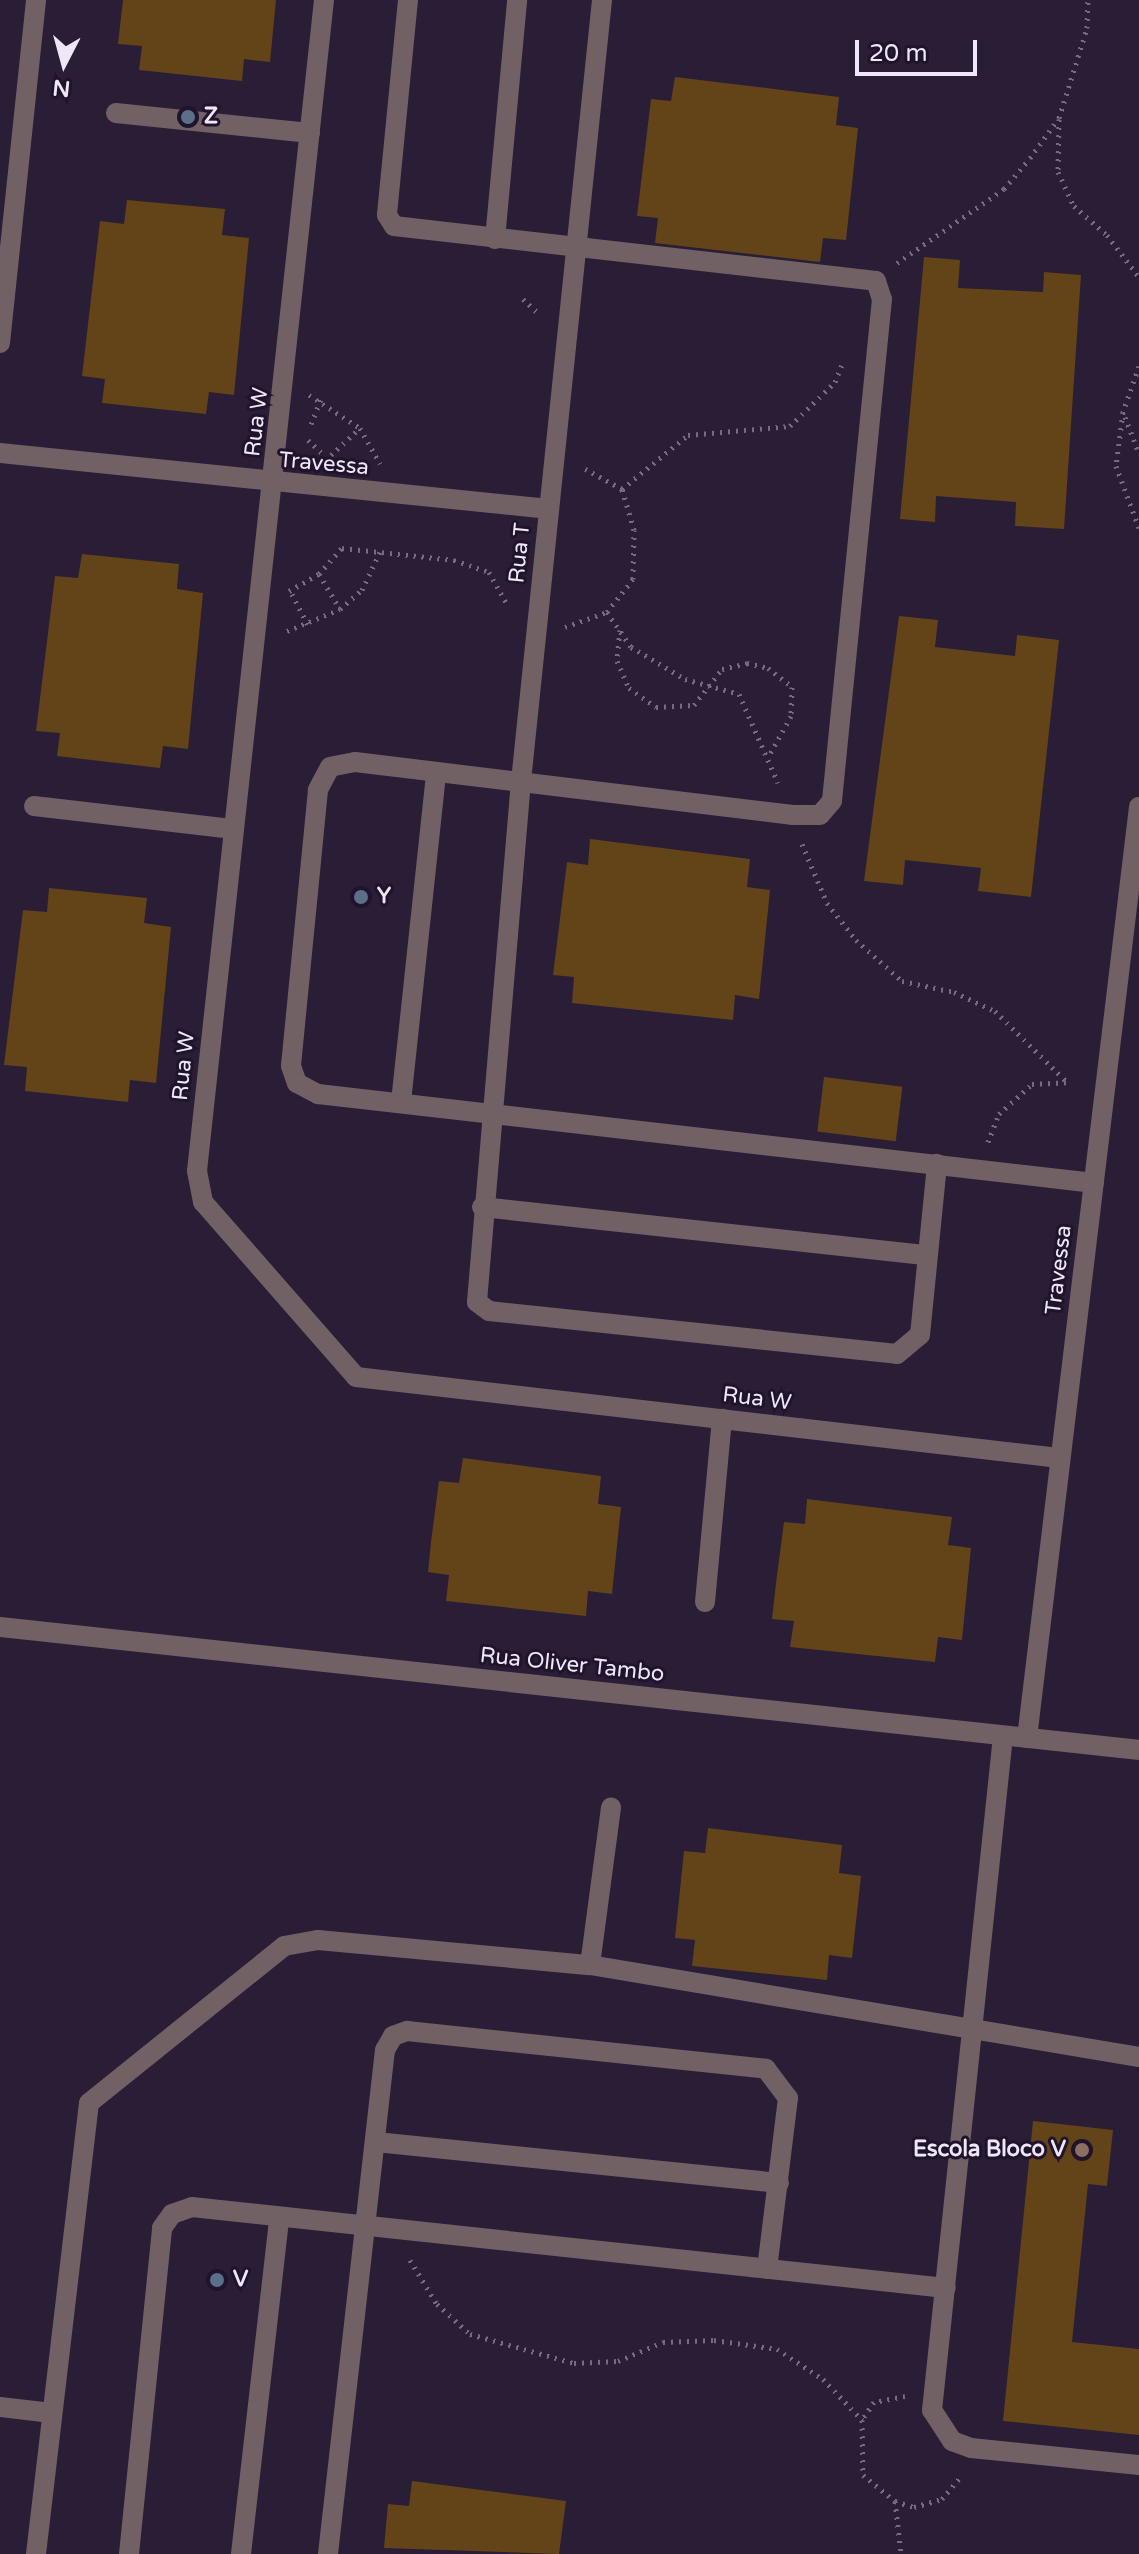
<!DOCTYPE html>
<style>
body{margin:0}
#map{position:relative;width:1139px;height:2554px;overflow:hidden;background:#2a1d36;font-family:"Varela Round",sans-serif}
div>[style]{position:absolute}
.building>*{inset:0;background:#624418;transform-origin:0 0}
.path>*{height:5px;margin-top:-2.5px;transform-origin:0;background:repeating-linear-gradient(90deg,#776b81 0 2px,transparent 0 8px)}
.minor>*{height:20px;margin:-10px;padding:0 10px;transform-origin:10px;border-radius:10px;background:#716064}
.dots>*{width:22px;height:22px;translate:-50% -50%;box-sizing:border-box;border:4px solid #20132c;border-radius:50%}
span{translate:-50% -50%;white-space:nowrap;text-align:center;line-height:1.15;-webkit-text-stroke:6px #20132c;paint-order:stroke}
.poi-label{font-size:22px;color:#efe7f8;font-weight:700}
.left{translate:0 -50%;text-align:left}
.right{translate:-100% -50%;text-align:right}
.street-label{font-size:22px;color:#efe7f8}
.north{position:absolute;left:24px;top:24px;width:80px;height:80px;-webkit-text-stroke:6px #20132c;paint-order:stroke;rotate:186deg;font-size:22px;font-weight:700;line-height:32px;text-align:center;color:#efe7f8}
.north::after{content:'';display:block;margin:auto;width:28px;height:36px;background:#efe7f8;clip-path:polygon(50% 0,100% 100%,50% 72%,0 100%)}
.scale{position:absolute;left:855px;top:40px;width:122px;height:36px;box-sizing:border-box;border:4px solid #efe7f8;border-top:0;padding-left:10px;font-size:24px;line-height:28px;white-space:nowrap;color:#efe7f8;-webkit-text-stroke:6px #20132c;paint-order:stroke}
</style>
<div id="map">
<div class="building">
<div style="clip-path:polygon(123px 0,276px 0,270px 62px,244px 59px,242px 81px,139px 70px,142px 46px,118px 44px)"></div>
<div style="clip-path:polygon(675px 77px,839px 97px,836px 125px,858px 128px,846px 240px,823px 238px,820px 262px,655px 243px,658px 218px,637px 216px,651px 99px,671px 101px)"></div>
<div style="clip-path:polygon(127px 200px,225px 209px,222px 235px,249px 238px,234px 395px,209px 392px,206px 414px,102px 403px,105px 379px,82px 376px,100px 221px,124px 224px)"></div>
<div style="clip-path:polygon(924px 257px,960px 260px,958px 288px,1043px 292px,1044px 272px,1081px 275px,1064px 529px,1015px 526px,1016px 502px,936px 496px,935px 522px,900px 519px)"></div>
<div style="clip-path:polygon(82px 554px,179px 564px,177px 589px,203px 593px,188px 749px,163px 746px,160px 768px,57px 756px,60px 733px,36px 731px,55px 576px,78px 578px)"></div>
<div style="clip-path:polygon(899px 616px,938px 620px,935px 647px,1015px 656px,1017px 635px,1059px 640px,1031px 897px,978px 891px,981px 868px,905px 860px,903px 885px,864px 881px)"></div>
<div style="clip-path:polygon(590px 839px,750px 859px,747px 887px,770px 890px,759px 999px,735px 995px,733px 1020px,572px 1003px,574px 977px,553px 975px,567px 862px,588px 865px)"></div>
<div style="clip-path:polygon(49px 888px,147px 898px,144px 923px,171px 927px,156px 1083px,130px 1080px,128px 1102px,25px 1091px,27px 1067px,4px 1065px,23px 910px,47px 912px)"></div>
<div style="left:824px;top:1077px;width:79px;height:55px;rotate:7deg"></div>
<div style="clip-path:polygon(463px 1458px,601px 1476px,598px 1504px,621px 1507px,612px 1594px,588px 1591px,586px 1616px,446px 1601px,449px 1575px,428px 1572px,431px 1542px,439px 1481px,459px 1483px)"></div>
<div style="clip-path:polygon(807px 1499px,952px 1517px,948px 1545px,971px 1548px,962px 1640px,938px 1637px,935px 1662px,790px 1647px,794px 1621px,772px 1619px,776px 1583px,784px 1522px,805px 1524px)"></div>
<div style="clip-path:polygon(708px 1828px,842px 1845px,839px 1873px,861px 1876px,852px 1958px,829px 1955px,827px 1980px,692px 1966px,695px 1940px,675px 1938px,684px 1851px,705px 1853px)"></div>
<div style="clip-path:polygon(1033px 2121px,1113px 2130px,1107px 2186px,1088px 2184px,1072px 2342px,1139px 2349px,1139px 2435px,1003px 2421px)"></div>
<div style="clip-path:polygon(412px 2481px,566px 2501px,559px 2554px,384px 2548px,388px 2504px,409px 2506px)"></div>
</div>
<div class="path">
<div style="left:1059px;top:119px;width:53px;rotate:91.1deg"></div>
<div style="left:1058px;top:172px;width:38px;rotate:65deg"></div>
<div style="left:1074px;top:206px;width:44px;rotate:41.3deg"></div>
<div style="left:1107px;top:235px;width:53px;rotate:52.7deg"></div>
<div style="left:897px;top:263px;width:130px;rotate:-34.7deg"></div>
<div style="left:1004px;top:189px;width:40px;rotate:-50deg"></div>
<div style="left:1030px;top:158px;width:49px;rotate:-54.1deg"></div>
<div style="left:1059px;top:118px;width:94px;rotate:-72.7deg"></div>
<div style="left:1087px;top:28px;width:28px;rotate:-88deg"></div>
<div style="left:523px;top:299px;width:23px;rotate:43deg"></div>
<div style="left:1139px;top:366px;width:49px;rotate:109.2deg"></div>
<div style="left:1123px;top:412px;width:54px;rotate:97.4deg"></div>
<div style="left:1116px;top:466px;width:66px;rotate:69.6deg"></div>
<div style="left:309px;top:395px;width:61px;rotate:32.9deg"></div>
<div style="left:360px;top:428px;width:41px;rotate:60.9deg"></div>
<div style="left:1125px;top:417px;width:40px;rotate:69deg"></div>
<div style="left:311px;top:424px;width:27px;rotate:-68deg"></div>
<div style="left:308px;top:440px;width:22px;rotate:43deg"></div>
<div style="left:331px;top:455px;width:40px;rotate:-43deg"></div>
<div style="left:622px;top:489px;width:85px;rotate:-39.3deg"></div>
<div style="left:688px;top:435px;width:102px;rotate:-5deg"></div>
<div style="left:790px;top:426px;width:63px;rotate:-44.4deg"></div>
<div style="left:835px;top:382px;width:18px;rotate:-68deg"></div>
<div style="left:319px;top:574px;width:41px;rotate:59deg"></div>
<div style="left:289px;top:591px;width:34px;rotate:-30deg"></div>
<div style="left:319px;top:574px;width:35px;rotate:-49deg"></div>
<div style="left:342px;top:548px;width:113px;rotate:6.1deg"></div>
<div style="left:454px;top:560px;width:37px;rotate:19deg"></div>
<div style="left:489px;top:572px;width:39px;rotate:61deg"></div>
<div style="left:292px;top:594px;width:35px;rotate:63deg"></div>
<div style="left:607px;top:612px;width:42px;rotate:55.6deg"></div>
<div style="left:631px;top:647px;width:63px;rotate:30.7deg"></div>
<div style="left:685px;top:679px;width:56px;rotate:15.5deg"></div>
<div style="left:739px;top:694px;width:97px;rotate:66.3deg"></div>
<div style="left:565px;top:627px;width:45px;rotate:-19.7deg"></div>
<div style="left:607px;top:612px;width:42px;rotate:-51.8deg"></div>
<div style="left:633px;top:579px;width:49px;rotate:-88.8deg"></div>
<div style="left:634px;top:530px;width:43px;rotate:-106.3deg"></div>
<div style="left:622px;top:489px;width:46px;rotate:-151.2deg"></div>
<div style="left:620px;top:630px;width:31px;rotate:96deg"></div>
<div style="left:617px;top:661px;width:30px;rotate:66deg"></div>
<div style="left:629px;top:688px;width:33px;rotate:35deg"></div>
<div style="left:656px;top:707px;width:38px;rotate:-3deg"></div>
<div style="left:694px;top:705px;width:46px;rotate:-52.1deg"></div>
<div style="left:722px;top:669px;width:26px;rotate:-13deg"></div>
<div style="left:747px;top:663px;width:22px;rotate:13deg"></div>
<div style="left:768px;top:668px;width:31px;rotate:38deg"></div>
<div style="left:792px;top:687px;width:29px;rotate:92deg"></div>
<div style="left:791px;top:716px;width:46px;rotate:118.8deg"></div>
<div style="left:287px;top:631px;width:57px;rotate:-22.5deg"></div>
<div style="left:340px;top:609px;width:29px;rotate:-41deg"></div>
<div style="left:362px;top:590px;width:42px;rotate:-64.7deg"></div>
<div style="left:802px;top:844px;width:64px;rotate:67deg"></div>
<div style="left:827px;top:903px;width:47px;rotate:51.9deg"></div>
<div style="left:856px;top:940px;width:62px;rotate:41.7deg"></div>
<div style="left:902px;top:981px;width:53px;rotate:11.9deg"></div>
<div style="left:954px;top:992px;width:45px;rotate:24.9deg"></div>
<div style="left:995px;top:1011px;width:100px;rotate:44.6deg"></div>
<div style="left:988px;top:1142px;width:30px;rotate:-69deg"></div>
<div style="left:999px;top:1114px;width:45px;rotate:-42.3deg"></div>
<div style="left:1032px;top:1084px;width:35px;rotate:-3deg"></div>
<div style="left:410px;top:2260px;width:52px;rotate:58.5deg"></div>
<div style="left:437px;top:2304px;width:45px;rotate:42.3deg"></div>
<div style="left:470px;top:2334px;width:108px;rotate:15.6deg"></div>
<div style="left:574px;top:2363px;width:44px;rotate:-2.6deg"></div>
<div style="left:618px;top:2361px;width:49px;rotate:-22.9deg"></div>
<div style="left:663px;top:2342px;width:51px;rotate:-2.2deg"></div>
<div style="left:714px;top:2340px;width:64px;rotate:8.1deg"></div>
<div style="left:777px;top:2349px;width:55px;rotate:33.1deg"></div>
<div style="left:823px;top:2379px;width:57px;rotate:46.4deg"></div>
<div style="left:905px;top:2396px;width:32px;rotate:169deg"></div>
<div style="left:874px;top:2402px;width:22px;rotate:124deg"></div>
<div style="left:862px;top:2420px;width:55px;rotate:89deg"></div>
<div style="left:863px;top:2475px;width:41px;rotate:39.1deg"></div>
<div style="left:895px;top:2501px;width:20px;rotate:18deg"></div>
<div style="left:914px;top:2507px;width:29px;rotate:-16deg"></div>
<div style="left:942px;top:2499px;width:31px;rotate:-50deg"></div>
<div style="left:895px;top:2501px;width:53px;rotate:83.5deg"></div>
</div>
<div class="minor">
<div style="left:324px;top:0;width:1178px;rotate:96.19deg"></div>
<div style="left:197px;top:1171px;width:32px;rotate:79deg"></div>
<div style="left:203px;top:1202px;width:232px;rotate:48.8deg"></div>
<div style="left:356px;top:1377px;width:708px;rotate:6.57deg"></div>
<div style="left:408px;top:0;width:216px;rotate:95.6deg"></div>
<div style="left:387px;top:215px;width:13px;rotate:58deg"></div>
<div style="left:394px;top:226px;width:485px;rotate:6.5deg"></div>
<div style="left:876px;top:281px;width:19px;rotate:72deg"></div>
<div style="left:882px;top:299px;width:504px;rotate:95.69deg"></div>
<div style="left:832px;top:801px;width:18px;rotate:131deg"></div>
<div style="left:820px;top:815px;width:27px;rotate:180deg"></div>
<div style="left:793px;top:815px;width:441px;rotate:-173.1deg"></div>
<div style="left:355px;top:762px;width:25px;rotate:169deg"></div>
<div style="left:330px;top:767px;width:26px;rotate:118deg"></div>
<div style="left:318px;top:790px;width:277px;rotate:95.6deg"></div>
<div style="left:291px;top:1066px;width:18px;rotate:71deg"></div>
<div style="left:297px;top:1083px;width:24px;rotate:28deg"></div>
<div style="left:318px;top:1094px;width:781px;rotate:6.54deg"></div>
<div style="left:602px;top:0;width:785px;rotate:95.92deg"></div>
<div style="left:521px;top:781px;width:523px;rotate:94.83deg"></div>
<div style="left:477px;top:1302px;width:15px;rotate:37deg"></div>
<div style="left:489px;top:1311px;width:410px;rotate:6deg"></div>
<div style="left:897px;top:1354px;width:30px;rotate:-40deg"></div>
<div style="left:920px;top:1335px;width:172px;rotate:-84.3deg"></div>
<div style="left:116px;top:113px;width:195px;rotate:5.9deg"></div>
<div style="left:495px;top:239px;width:240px;rotate:-84.7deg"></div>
<div style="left:0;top:343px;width:345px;rotate:-84deg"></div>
<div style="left:0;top:453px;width:552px;rotate:5.82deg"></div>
<div style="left:34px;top:806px;width:201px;rotate:6.6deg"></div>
<div style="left:401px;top:1102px;width:332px;rotate:-83.9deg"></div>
<div style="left:482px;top:1207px;width:445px;rotate:6.2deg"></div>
<div style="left:705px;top:1602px;width:184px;rotate:-84.7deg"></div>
<div style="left:0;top:1627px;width:1146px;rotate:6.16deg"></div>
<div style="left:1003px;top:1736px;width:678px;rotate:96.01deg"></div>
<div style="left:932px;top:2410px;width:37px;rotate:57deg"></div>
<div style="left:952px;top:2441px;width:20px;rotate:20deg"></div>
<div style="left:971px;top:2448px;width:169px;rotate:5.8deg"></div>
<div style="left:1027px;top:1738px;width:938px;rotate:-83.14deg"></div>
<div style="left:590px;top:1965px;width:159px;rotate:-82.4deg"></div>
<div style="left:376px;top:2142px;width:405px;rotate:5.8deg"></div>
<div style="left:0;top:2407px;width:52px;rotate:6.6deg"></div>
<div style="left:36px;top:2554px;width:454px;rotate:-83.3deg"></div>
<div style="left:89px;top:2103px;width:250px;rotate:-38.8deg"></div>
<div style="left:284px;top:1946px;width:35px;rotate:-10deg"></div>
<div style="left:318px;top:1940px;width:273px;rotate:5.3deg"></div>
<div style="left:590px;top:1965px;width:557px;rotate:9.51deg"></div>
<div style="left:129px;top:2554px;width:328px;rotate:-84.2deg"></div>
<div style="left:162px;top:2228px;width:17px;rotate:-54deg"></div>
<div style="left:172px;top:2214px;width:21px;rotate:-19deg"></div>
<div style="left:192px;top:2207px;width:758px;rotate:6.13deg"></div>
<div style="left:241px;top:2554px;width:338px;rotate:-83.5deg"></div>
<div style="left:328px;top:2554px;width:507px;rotate:-83.55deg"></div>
<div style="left:385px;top:2050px;width:16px;rotate:-60deg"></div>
<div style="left:393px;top:2036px;width:15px;rotate:-20deg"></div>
<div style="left:407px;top:2031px;width:361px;rotate:6deg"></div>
<div style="left:766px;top:2069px;width:36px;rotate:53deg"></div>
<div style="left:788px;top:2098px;width:172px;rotate:97deg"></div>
</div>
<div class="dots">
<div style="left:188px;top:117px;background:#5c6f8a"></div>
<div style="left:361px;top:897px;background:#5c6f8a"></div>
<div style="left:1082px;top:2150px;background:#8d6e63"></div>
<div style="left:217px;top:2280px;background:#5c6f8a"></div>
</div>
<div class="poi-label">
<span class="left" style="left:204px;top:117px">Z</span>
<span class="left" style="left:377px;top:897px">Y</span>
<span class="right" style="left:1066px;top:2150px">Escola Bloco V</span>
<span class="left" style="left:233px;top:2280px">V</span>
</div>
<div class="street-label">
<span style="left:257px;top:422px;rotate:-83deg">Rua W</span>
<span style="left:324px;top:464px;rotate:5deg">Travessa</span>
<span style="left:520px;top:553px;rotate:-84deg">Rua T</span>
<span style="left:184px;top:1066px;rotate:-84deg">Rua W</span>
<span style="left:1059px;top:1270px;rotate:-83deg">Travessa</span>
<span style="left:757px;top:1399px;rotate:7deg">Rua W</span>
<span style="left:572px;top:1665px;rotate:6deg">Rua Oliver Tambo</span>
</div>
<div class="north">N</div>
<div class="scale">20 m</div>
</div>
